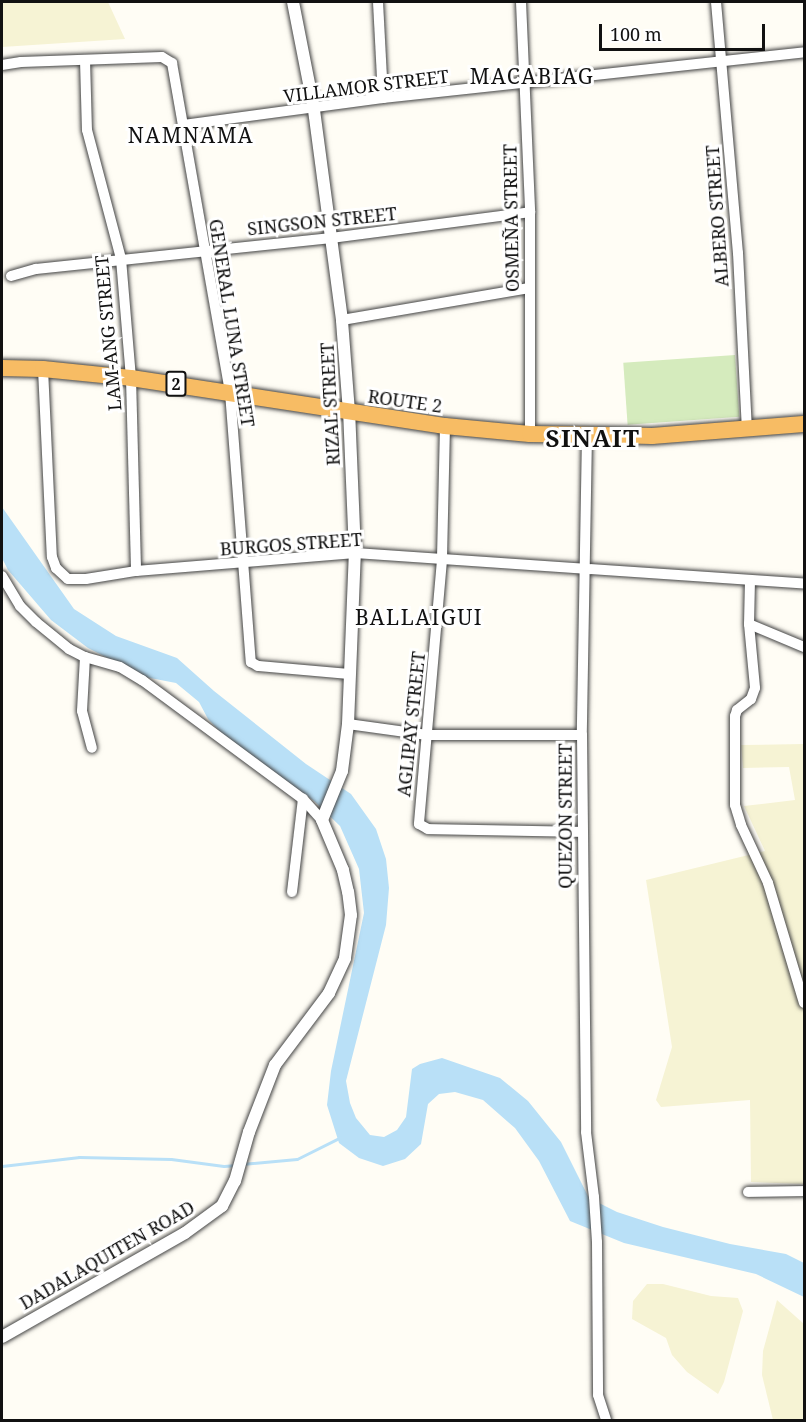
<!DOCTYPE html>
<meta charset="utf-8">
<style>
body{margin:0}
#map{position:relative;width:806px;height:1422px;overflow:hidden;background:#fffdf5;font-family:"Noto Serif",serif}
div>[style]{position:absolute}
.farmland>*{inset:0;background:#f6f3d4}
.green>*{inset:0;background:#d5ebbd;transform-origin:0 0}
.water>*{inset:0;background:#b9e0f7}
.stream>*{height:3px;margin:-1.5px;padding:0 1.5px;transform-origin:1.5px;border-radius:1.5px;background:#b9e0f7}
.roads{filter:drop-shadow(0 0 2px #444) drop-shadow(0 0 2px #444)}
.minor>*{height:10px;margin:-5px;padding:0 5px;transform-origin:5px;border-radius:5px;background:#fff}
.tertiary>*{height:12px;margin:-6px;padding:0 6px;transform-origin:6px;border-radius:6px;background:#fff}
.trunk>*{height:16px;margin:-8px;padding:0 8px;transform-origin:8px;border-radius:8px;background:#f7bc64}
span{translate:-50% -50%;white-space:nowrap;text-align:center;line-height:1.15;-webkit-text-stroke:6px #fff;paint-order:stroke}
.shield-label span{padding:2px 4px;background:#fff;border:2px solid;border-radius:4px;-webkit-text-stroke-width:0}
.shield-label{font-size:16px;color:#111;font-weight:700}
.street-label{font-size:18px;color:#111}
.quarter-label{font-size:21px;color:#111;letter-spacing:1.5px}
.district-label{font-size:24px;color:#111;font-weight:700;letter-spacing:1.5px}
.frame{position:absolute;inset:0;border:3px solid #111;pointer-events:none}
.scale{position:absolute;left:599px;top:24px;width:166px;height:27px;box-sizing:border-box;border:3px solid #111;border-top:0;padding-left:8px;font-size:18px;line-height:21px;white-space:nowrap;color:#111;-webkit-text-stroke:4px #fff;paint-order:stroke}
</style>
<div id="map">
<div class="farmland">
<div style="clip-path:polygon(2px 2px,108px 2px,125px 39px,2px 47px)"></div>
<div style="clip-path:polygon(804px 744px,804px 1184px,751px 1182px,750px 1100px,661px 1107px,656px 1100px,672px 1047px,646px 880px,765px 851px,744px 806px,795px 800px,789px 767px,743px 768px,741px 745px)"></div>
<div style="clip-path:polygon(647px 1284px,663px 1284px,711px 1296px,738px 1298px,743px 1311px,724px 1382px,718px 1394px,687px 1372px,672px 1355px,666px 1338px,632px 1319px,633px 1301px)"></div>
<div style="clip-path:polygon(777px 1300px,804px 1324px,804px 1420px,773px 1420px,762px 1375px,763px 1351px)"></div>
</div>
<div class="green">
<div style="left:735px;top:355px;width:62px;height:112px;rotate:86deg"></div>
</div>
<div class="water">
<div style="clip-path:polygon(2px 507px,74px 609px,116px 636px,177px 658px,214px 691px,306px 764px,351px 794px,376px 829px,386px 859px,389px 888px,386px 925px,346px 1081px,350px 1103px,356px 1118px,370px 1135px,384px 1137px,397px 1130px,406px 1117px,412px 1069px,420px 1064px,442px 1058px,500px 1078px,528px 1101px,561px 1142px,589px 1198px,617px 1212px,663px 1227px,730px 1244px,786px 1254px,804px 1263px,804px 1297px,756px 1274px,624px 1243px,570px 1221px,539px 1161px,515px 1128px,483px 1100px,455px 1092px,439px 1094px,428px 1104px,421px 1144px,405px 1159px,383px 1166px,359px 1158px,339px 1143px,327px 1105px,331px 1071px,364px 913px,359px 869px,340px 826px,314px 801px,227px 739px,208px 719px,199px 702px,176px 683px,145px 677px,88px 648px,51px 620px,8px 570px,2px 558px)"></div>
</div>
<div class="stream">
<div style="left:242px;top:1164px;width:55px;rotate:-5.2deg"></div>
<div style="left:297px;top:1159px;width:49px;rotate:-26.6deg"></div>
<div style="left:2px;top:1166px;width:78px;rotate:-6.7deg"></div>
<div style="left:79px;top:1157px;width:92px;rotate:1.2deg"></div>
<div style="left:171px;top:1159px;width:53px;rotate:7.5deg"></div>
<div style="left:224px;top:1166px;width:12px;rotate:-5deg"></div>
</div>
<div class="roads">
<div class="minor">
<div style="left:378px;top:2px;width:96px;rotate:87deg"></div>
<div style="left:521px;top:2px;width:210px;rotate:87.5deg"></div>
<div style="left:530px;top:212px;width:222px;rotate:90deg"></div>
<div style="left:716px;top:2px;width:252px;rotate:85deg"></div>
<div style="left:738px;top:253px;width:176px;rotate:87.1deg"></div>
<div style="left:85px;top:60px;width:70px;rotate:88.4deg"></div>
<div style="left:87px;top:130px;width:133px;rotate:75.2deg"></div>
<div style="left:121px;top:259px;width:119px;rotate:85.2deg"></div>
<div style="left:131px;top:378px;width:193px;rotate:88.5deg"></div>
<div style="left:2px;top:65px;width:19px;rotate:-9deg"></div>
<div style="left:21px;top:62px;width:141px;rotate:-2deg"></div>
<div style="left:162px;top:57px;width:12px;rotate:31deg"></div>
<div style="left:172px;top:63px;width:334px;rotate:80deg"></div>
<div style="left:230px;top:392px;width:271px;rotate:85.6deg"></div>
<div style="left:251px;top:662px;width:8px;rotate:30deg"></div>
<div style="left:258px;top:666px;width:92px;rotate:5deg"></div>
<div style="left:183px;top:125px;width:202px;rotate:-7.7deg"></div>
<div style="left:383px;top:98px;width:424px;rotate:-6.2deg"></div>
<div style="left:11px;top:276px;width:26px;rotate:-16deg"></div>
<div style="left:36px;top:269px;width:297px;rotate:-6deg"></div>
<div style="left:331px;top:238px;width:201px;rotate:-7.4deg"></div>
<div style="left:342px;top:320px;width:190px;rotate:-9.7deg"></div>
<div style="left:43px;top:369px;width:188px;rotate:87.3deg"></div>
<div style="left:52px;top:557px;width:12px;rotate:70deg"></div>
<div style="left:56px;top:568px;width:16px;rotate:43deg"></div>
<div style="left:68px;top:579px;width:18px"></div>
<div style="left:86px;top:579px;width:51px;rotate:-9.1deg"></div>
<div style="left:136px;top:571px;width:220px;rotate:-4.7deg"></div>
<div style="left:355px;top:553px;width:450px;rotate:3.9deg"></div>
<div style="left:445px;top:426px;width:134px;rotate:91.3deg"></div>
<div style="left:442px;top:560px;width:265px;rotate:95deg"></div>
<div style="left:419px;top:824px;width:10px;rotate:29deg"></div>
<div style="left:428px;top:829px;width:154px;rotate:1.1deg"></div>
<div style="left:587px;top:435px;width:300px;rotate:91deg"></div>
<div style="left:582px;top:735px;width:397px;rotate:89.4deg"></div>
<div style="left:586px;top:1132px;width:65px;rotate:83deg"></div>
<div style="left:594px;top:1197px;width:45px;rotate:86.2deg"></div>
<div style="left:597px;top:1242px;width:153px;rotate:89.6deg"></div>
<div style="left:598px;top:1395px;width:26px;rotate:72deg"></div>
<div style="left:2px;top:576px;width:35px;rotate:59deg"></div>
<div style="left:20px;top:606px;width:23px;rotate:45deg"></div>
<div style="left:36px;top:622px;width:43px;rotate:39.3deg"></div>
<div style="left:69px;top:649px;width:18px;rotate:27deg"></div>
<div style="left:85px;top:657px;width:36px;rotate:16deg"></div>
<div style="left:120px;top:667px;width:26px;rotate:31deg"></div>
<div style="left:142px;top:680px;width:200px;rotate:36.5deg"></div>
<div style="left:303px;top:799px;width:28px;rotate:48deg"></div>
<div style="left:750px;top:580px;width:44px;rotate:91.3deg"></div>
<div style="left:749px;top:624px;width:60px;rotate:22.7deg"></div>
<div style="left:749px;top:624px;width:64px;rotate:84.6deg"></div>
<div style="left:755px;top:688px;width:12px;rotate:110deg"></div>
<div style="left:751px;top:699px;width:18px;rotate:142deg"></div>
<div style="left:737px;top:710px;width:6px;rotate:108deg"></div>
<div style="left:735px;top:716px;width:89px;rotate:90deg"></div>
<div style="left:735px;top:805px;width:21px;rotate:73deg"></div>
<div style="left:741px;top:825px;width:64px;rotate:65deg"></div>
<div style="left:768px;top:883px;width:125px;rotate:73.3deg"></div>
<div style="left:85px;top:657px;width:54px;rotate:93.2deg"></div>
<div style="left:82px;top:711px;width:38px;rotate:75deg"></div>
<div style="left:348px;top:724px;width:80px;rotate:7.9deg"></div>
<div style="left:427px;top:735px;width:155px"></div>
<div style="left:292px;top:892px;width:94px;rotate:-83.3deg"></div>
<div style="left:748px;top:1192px;width:56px;rotate:-1deg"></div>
</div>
<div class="tertiary">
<div style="left:2px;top:1337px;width:210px;rotate:-29.6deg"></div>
<div style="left:185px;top:1233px;width:46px;rotate:-36.1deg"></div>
<div style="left:222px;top:1206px;width:28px;rotate:-63deg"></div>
<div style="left:235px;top:1181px;width:51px;rotate:-74.1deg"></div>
<div style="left:249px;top:1132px;width:72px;rotate:-68.8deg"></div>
<div style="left:275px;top:1065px;width:90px;rotate:-53.1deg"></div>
<div style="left:329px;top:993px;width:38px;rotate:-65deg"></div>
<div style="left:345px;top:958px;width:43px;rotate:-82.1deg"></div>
<div style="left:351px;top:915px;width:23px;rotate:-97deg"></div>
<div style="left:348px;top:892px;width:23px;rotate:-103deg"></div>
<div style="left:343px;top:870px;width:54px;rotate:-112.8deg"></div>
<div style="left:322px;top:820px;width:53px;rotate:-67.8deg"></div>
<div style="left:342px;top:771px;width:47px;rotate:-82.7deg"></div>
<div style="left:348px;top:724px;width:171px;rotate:-87.7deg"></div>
<div style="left:355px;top:553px;width:141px;rotate:-92.4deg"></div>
<div style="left:349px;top:412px;width:92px;rotate:-94.4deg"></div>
<div style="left:342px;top:320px;width:213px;rotate:-97.6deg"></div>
<div style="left:314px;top:109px;width:109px;rotate:-101.1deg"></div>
</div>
<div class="trunk">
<div style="left:2px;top:368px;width:41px;rotate:1.4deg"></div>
<div style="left:43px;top:369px;width:88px;rotate:5.8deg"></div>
<div style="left:131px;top:378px;width:318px;rotate:8.7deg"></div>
<div style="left:445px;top:426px;width:85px;rotate:5.4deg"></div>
<div style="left:530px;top:434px;width:122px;rotate:0.9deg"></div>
<div style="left:652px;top:436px;width:152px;rotate:-4.5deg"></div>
</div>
</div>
<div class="shield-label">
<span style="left:176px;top:384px">2</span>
</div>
<div class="street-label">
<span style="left:366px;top:86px;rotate:-7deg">VILLAMOR STREET</span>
<span style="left:717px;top:216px;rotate:-94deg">ALBERO STREET</span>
<span style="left:511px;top:218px;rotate:-91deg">OSMEÑA STREET</span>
<span style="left:322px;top:221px;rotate:-6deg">SINGSON STREET</span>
<span style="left:232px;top:323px;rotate:81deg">GENERAL LUNA STREET</span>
<span style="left:108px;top:333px;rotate:-95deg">LAM-ANG STREET</span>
<span style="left:405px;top:401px;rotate:8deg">ROUTE 2</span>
<span style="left:330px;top:404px;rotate:-93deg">RIZAL STREET</span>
<span style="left:291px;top:544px;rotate:-4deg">BURGOS STREET</span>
<span style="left:411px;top:724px;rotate:-84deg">AGLIPAY STREET</span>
<span style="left:565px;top:816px;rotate:-90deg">QUEZON STREET</span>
<span style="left:107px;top:1255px;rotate:-30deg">DADALAQUITEN ROAD</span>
</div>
<div class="quarter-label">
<span style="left:532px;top:76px">MACABIAG</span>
<span style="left:191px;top:135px">NAMNAMA</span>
<span style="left:419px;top:617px">BALLAIGUI</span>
</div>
<div class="district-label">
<span style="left:593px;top:438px">SINAIT</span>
</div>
<div class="frame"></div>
<div class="scale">100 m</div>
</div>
